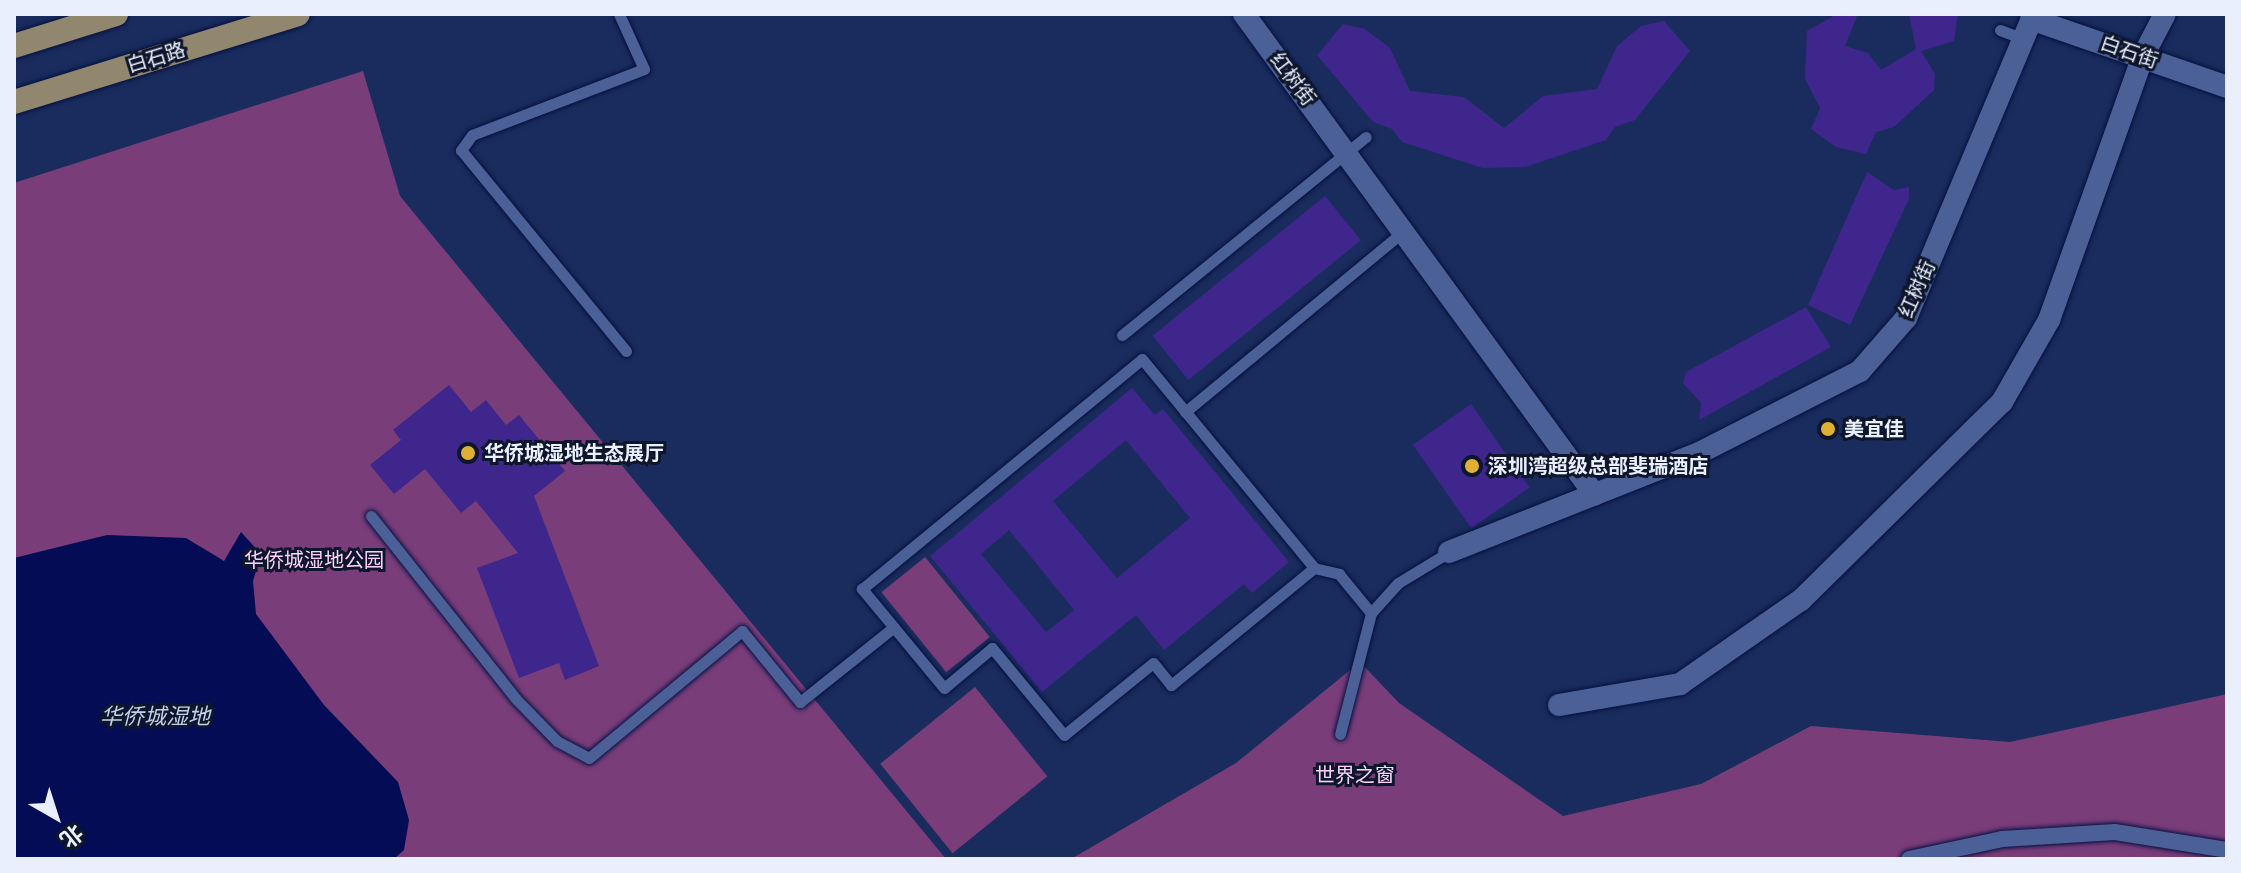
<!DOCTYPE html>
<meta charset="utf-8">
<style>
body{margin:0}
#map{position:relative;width:2241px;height:873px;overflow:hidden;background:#1a2c5d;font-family:"Fira Sans Condensed","Noto Sans SC",sans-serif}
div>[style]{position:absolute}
.green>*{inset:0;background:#793d7a;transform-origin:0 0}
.water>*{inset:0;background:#040c55}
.building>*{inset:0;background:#3e268c;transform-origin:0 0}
.roads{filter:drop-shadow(0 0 2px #051140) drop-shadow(0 0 2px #051140)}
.service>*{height:11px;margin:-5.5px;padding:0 5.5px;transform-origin:5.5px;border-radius:5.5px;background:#4a6096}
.pedestrian>*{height:16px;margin:-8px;padding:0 8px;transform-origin:8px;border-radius:8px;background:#4a6096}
.minor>*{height:22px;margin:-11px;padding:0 11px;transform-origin:11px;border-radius:11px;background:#4a6096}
.primary>*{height:24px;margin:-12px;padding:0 12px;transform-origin:12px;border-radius:12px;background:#91866e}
.dots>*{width:22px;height:22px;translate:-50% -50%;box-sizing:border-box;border:4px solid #0e162c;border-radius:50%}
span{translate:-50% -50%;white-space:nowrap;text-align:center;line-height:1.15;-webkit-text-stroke:6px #0e162c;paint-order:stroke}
.street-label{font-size:20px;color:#e9effc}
.poi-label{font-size:20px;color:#e9effc;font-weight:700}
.left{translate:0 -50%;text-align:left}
.park-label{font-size:20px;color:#fcd0fc}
.water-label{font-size:22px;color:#c3cfe8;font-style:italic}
.frame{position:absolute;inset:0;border:16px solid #e9effc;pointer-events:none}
.north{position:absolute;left:16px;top:777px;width:80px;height:80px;-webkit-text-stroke:6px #0e162c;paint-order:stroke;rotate:141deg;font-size:22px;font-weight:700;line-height:32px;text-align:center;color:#e9effc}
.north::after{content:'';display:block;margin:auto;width:28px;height:36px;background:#e9effc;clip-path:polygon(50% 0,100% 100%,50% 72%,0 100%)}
</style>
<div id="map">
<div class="green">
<div style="clip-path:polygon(363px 71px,400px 196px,946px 859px,14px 859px,14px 183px)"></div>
<div style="left:925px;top:557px;width:103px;height:56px;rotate:51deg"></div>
<div style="clip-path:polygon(1360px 662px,1399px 703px,1563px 816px,1701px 784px,1811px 726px,2010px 742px,2227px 694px,2227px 859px,1071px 859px,1236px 763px)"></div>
<div style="left:975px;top:687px;width:115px;height:122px;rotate:51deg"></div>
</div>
<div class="water">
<div style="clip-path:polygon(241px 532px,261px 554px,253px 581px,256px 614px,324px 705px,398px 782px,409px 820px,404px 850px,394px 859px,14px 859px,14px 558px,107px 535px,186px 538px,224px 561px)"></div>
</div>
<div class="building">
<div style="clip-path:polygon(1837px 14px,1858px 14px,1845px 46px,1868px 53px,1881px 70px,1916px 49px,1909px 14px,1958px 14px,1954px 41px,1921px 51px,1935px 74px,1934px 90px,1894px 127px,1876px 132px,1866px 154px,1836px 147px,1811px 129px,1820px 108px,1805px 79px,1807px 31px)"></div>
<div style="clip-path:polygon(1664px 21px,1690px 51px,1635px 120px,1615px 127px,1606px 140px,1525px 167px,1483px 168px,1402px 142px,1392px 129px,1373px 122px,1317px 55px,1343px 24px,1365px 29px,1390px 48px,1410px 91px,1464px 97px,1504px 128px,1543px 96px,1597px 89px,1617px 46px,1641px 26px)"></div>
<div style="clip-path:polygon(1867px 172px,1894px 190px,1909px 187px,1909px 199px,1850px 325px,1808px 305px)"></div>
<div style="left:1325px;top:196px;width:57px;height:222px;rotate:51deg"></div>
<div style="clip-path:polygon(1806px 307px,1831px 347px,1699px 420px,1701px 403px,1683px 383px,1686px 372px)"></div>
<div style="clip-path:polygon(449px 385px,471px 412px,486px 400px,506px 425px,519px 415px,565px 471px,534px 496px,599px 666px,565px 680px,559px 663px,519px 678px,477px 568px,518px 553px,476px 501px,461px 513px,425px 469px,394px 494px,370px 465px,401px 440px,393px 430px)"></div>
<div style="clip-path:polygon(evenodd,1132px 388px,1155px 415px,1163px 409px,1289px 562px,1252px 593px,1244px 584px,1164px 650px,1136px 615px,1042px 692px,930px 556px,1132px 388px,1126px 440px,1190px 518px,1117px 578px,1053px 501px,1126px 440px,1132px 388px,1009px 530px,1074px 610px,1046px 632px,981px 554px,1009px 530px)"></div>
<div style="left:1471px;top:404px;width:102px;height:71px;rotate:55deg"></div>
</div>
<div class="roads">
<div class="service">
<div style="left:619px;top:14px;width:60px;rotate:65.6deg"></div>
<div style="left:644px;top:69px;width:184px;rotate:159deg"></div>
<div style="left:472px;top:135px;width:19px;rotate:126deg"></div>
<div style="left:461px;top:150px;width:260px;rotate:50.6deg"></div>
<div style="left:2000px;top:30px;width:25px;rotate:21deg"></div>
<div style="left:1122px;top:335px;width:314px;rotate:-39.1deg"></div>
<div style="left:1142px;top:359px;width:271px;rotate:50.5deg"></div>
<div style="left:1314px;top:568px;width:185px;rotate:140.7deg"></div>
<div style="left:1171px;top:685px;width:28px;rotate:-129deg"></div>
<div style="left:1153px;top:663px;width:114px;rotate:141deg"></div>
<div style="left:1064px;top:735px;width:113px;rotate:-129.6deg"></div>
<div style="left:992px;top:648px;width:62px;rotate:140.2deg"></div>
<div style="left:944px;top:688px;width:129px;rotate:-129.6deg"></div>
<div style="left:862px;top:589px;width:362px;rotate:-39.4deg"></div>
<div style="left:1185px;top:412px;width:286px;rotate:-39.6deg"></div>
<div style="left:371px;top:516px;width:233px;rotate:51.6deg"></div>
<div style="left:516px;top:699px;width:59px;rotate:45.7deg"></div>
<div style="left:557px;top:741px;width:36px;rotate:28deg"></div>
<div style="left:589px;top:758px;width:199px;rotate:-39.7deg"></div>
<div style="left:742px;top:631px;width:92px;rotate:50.8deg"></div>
<div style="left:800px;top:702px;width:120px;rotate:-38.6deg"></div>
<div style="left:1314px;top:568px;width:26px;rotate:13deg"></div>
<div style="left:1339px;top:574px;width:50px;rotate:50.6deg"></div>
<div style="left:1340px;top:734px;width:125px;rotate:-75.6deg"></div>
<div style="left:1371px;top:613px;width:40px;rotate:-48deg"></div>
<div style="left:1398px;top:583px;width:60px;rotate:-31.3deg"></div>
</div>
<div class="pedestrian">
<div style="left:1909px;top:859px;width:95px;rotate:-12.1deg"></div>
<div style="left:2002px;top:839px;width:113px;rotate:-3.5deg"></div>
<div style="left:2115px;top:832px;width:113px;rotate:9.1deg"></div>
</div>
<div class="minor">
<div style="left:1244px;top:14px;width:595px;rotate:53.88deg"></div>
<div style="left:2031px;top:19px;width:207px;rotate:19.1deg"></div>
<div style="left:1449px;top:552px;width:271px;rotate:-21.6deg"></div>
<div style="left:1701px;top:452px;width:178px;rotate:-27deg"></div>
<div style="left:1860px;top:371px;width:70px;rotate:-49deg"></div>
<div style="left:1906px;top:318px;width:330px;rotate:-67.2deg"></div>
<div style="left:1559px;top:705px;width:123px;rotate:-9.8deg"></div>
<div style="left:1680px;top:684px;width:147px;rotate:-34.8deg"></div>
<div style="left:1801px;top:600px;width:282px;rotate:-44.6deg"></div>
<div style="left:2002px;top:402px;width:95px;rotate:-60.2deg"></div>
<div style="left:2049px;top:320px;width:280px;rotate:-70.4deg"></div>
<div style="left:2143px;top:56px;width:47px;rotate:-62.4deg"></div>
</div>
<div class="primary">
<div style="left:14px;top:46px;width:107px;rotate:-17.4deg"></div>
<div style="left:14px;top:102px;width:297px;rotate:-17.2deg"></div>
</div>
</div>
<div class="dots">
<div style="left:1828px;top:429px;background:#e0b034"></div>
<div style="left:468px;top:453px;background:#e0b034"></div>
<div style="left:1472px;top:466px;background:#e0b034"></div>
</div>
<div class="street-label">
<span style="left:2129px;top:52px;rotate:19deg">白石街</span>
<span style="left:156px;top:58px;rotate:-17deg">白石路</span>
<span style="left:1293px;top:79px;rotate:53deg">红树街</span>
<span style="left:1917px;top:289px;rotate:-66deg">红树街</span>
</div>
<div class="poi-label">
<span class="left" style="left:1844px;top:429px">美宜佳</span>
<span class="left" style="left:484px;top:453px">华侨城湿地生态展厅</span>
<span class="left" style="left:1488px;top:466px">深圳湾超级总部斐瑞酒店</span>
</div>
<div class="park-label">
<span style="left:314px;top:560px">华侨城湿地公园</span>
<span style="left:1355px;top:775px">世界之窗</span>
</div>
<div class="water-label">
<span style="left:155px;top:717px">华侨城湿地</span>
</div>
<div class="frame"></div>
<div class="north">北</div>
</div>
